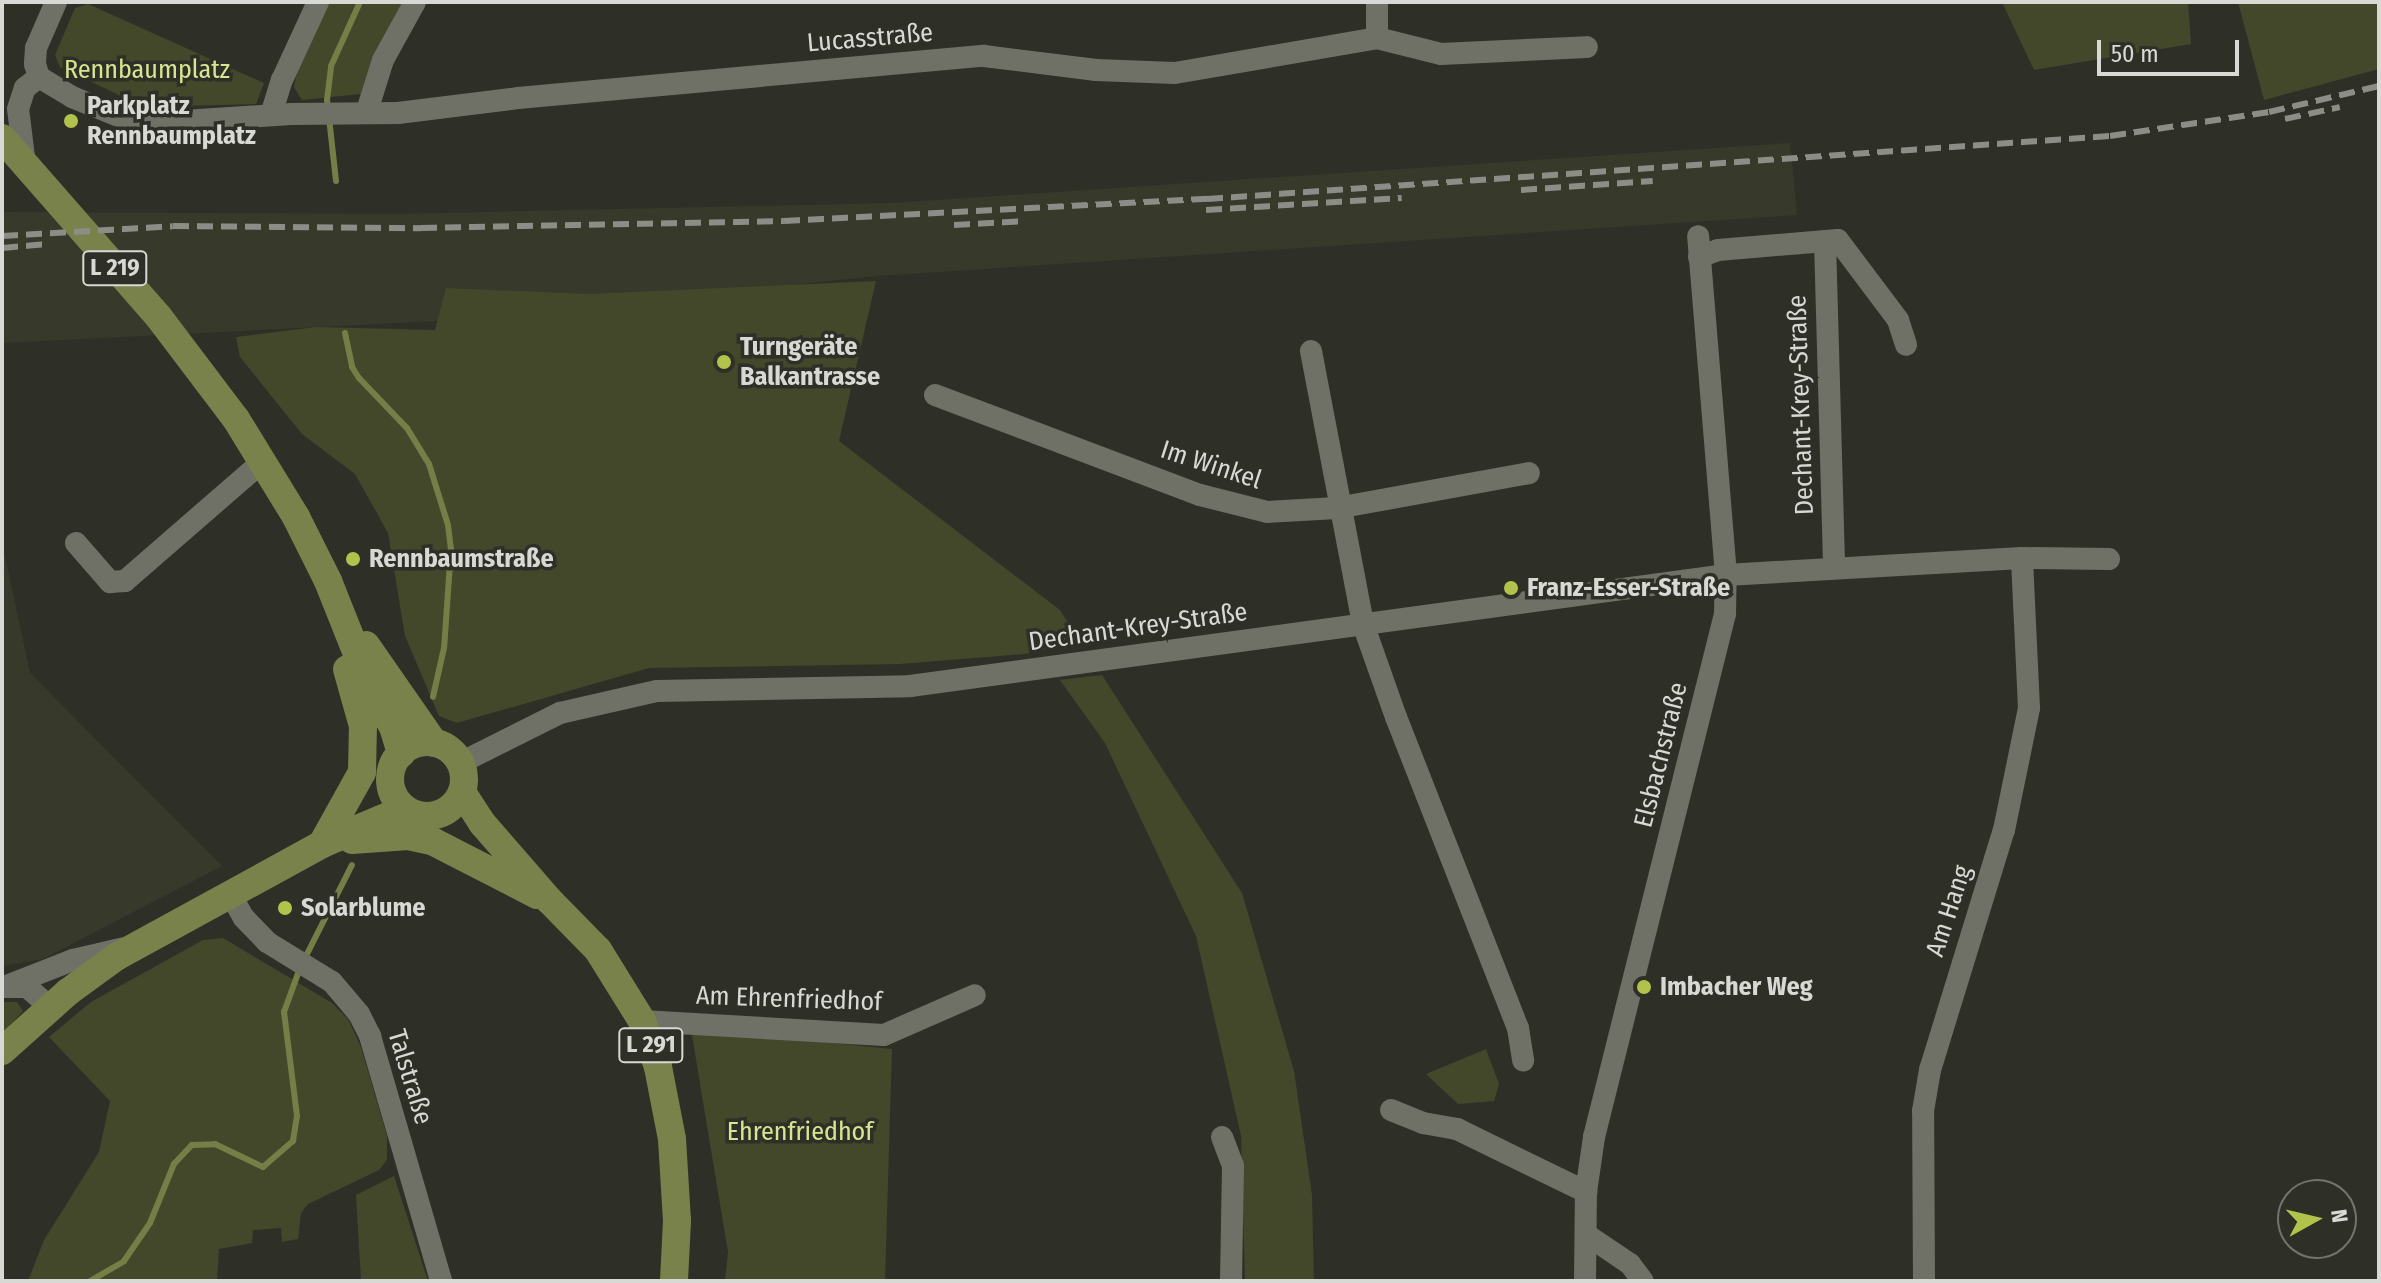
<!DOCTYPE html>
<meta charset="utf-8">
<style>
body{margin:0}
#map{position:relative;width:2381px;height:1283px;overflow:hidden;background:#2e3028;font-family:"Fira Sans Condensed",sans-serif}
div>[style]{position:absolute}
.built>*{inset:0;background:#37392b}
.green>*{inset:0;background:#424829}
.stream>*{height:6px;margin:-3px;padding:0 3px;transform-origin:3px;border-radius:3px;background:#757e46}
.minor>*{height:22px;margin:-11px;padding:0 11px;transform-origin:11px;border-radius:11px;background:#6f7167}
.major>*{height:28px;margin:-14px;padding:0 14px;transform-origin:14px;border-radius:14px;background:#7a824b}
.major>.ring{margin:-14px;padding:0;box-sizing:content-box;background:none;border:28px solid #7a824b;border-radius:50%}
.rail>*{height:6px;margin-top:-3px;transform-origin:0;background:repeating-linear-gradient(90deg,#8c8d87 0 16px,transparent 0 24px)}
.dots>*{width:22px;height:22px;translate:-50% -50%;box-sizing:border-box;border:4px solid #2e3028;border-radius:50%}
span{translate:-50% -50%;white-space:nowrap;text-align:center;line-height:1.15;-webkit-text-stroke:7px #2e3028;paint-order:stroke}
.shield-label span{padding:2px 6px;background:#2e3028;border:2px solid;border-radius:6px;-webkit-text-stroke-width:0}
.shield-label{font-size:24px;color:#d8d9d4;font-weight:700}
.street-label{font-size:26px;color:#d8d9d4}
.park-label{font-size:26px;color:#d7e591}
.poi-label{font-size:26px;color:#d8d9d4;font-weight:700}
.left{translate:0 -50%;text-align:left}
.frame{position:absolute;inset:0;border:4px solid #d8d9d4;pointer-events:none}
.north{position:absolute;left:2277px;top:1179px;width:80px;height:80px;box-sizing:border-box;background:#2e3028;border:2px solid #72746d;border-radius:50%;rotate:82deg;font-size:22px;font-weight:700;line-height:32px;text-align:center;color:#d8d9d4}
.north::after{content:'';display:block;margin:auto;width:28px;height:36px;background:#b2c34c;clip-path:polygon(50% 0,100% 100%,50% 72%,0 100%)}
.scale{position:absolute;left:2097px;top:40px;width:142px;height:36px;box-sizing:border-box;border:4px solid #d8d9d4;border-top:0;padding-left:10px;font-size:24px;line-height:28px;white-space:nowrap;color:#d8d9d4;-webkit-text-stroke:6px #2e3028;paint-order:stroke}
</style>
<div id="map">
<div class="built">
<div style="clip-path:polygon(1790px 143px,1797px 215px,877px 276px,477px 319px,2px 343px,2px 212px,396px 214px,892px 203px)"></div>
<div style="clip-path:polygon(2px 542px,30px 673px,222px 866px,43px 959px,2px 966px)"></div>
</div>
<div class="green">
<div style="clip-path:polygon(326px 2px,403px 2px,361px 94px,302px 100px,294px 87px,298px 66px)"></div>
<div style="clip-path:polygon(2002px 2px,2188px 2px,2191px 44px,2034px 70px)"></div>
<div style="clip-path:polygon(2238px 2px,2379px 2px,2379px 69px,2264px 100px)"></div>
<div style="clip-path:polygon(88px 4px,264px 83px,256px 104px,144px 107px,60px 67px,55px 55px,75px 8px)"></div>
<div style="clip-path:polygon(876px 281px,839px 441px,1060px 610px,1080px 642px,1025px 654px,900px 664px,649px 668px,457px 723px,439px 716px,405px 636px,388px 533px,355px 474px,302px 434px,240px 357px,236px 337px,316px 327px,435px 330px,446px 288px,589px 294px)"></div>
<div style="clip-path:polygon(1102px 675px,1242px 893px,1294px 1071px,1312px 1195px,1314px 1281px,1245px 1281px,1241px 1136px,1196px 936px,1105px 743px,1060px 680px)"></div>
<div style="clip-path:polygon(223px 938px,332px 1003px,348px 1019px,361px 1047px,387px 1136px,387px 1160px,379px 1170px,308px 1204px,301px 1213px,298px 1239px,282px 1242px,281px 1228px,253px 1230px,252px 1243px,219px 1249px,217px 1281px,28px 1281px,44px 1240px,99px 1152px,110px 1101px,49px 1037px,91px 1002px,203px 940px)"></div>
<div style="clip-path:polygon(2px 1002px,17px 1002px,23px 1011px,2px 1034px)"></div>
<div style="clip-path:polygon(691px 1029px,892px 1049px,885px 1281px,725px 1281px,728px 1252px)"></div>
<div style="clip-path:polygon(1486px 1049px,1499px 1084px,1494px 1101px,1458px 1104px,1426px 1074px)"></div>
<div style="clip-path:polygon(394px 1176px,428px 1281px,361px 1281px,356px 1195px)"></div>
</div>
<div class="stream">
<div style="left:336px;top:181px;width:81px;rotate:-96.3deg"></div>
<div style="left:327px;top:100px;width:34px;rotate:-83deg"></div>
<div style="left:331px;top:66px;width:70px;rotate:-65.6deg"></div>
<div style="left:345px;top:333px;width:35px;rotate:78deg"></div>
<div style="left:352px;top:367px;width:13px;rotate:58deg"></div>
<div style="left:359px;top:378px;width:69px;rotate:46.2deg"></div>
<div style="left:407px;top:428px;width:42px;rotate:58.6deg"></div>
<div style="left:429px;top:464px;width:64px;rotate:72.7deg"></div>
<div style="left:448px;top:525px;width:24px;rotate:83deg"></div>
<div style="left:451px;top:549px;width:99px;rotate:94deg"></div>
<div style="left:444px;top:648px;width:50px;rotate:102.7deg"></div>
<div style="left:305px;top:958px;width:104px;rotate:-63.2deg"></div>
<div style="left:90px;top:1281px;width:39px;rotate:-30deg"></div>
<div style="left:124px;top:1261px;width:46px;rotate:-55.6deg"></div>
<div style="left:150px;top:1223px;width:64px;rotate:-67.9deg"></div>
<div style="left:174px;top:1164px;width:26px;rotate:-47deg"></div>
<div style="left:192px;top:1145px;width:23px;rotate:-2deg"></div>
<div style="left:215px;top:1144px;width:53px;rotate:25.6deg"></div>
<div style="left:263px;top:1167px;width:40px;rotate:-41deg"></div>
<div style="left:293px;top:1141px;width:25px;rotate:-81deg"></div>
<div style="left:297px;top:1116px;width:105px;rotate:-97.1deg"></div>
<div style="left:284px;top:1012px;width:47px;rotate:-70deg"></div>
</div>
<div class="minor">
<div style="left:56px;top:2px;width:50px;rotate:113.5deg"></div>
<div style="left:36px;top:48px;width:16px;rotate:94deg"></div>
<div style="left:35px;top:64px;width:14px;rotate:73deg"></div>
<div style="left:39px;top:77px;width:39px;rotate:31deg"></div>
<div style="left:72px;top:97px;width:71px;rotate:22.2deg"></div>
<div style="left:138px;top:124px;width:153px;rotate:-3.7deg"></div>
<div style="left:291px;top:114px;width:107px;rotate:-0.5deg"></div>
<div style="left:398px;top:113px;width:121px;rotate:-7.1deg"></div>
<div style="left:518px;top:98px;width:468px;rotate:-5.2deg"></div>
<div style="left:984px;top:56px;width:113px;rotate:7.1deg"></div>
<div style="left:1096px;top:70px;width:79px;rotate:2.2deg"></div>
<div style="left:1175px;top:73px;width:205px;rotate:-9.8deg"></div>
<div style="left:1377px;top:38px;width:66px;rotate:14deg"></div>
<div style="left:1441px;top:54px;width:146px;rotate:-2.7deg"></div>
<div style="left:1377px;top:38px;width:36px;rotate:-90deg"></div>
<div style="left:367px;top:111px;width:53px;rotate:-72.6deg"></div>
<div style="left:383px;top:60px;width:66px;rotate:-61.1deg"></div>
<div style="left:271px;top:115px;width:37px;rotate:-73deg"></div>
<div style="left:282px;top:80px;width:86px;rotate:-65.2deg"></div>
<div style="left:25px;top:165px;width:56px;rotate:-97.1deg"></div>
<div style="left:18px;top:109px;width:22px;rotate:-72deg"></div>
<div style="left:25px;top:88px;width:18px;rotate:-38deg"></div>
<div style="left:1825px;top:241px;width:326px;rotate:88.4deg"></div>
<div style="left:1699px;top:257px;width:20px;rotate:-20deg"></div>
<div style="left:1718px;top:250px;width:120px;rotate:-4.8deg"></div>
<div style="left:1838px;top:240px;width:100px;rotate:53.1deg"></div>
<div style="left:1898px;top:320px;width:26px;rotate:72deg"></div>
<div style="left:1311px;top:351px;width:278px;rotate:79.2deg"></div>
<div style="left:1363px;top:624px;width:99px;rotate:70.5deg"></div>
<div style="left:1396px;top:717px;width:334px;rotate:68.6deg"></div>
<div style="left:1518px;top:1028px;width:33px;rotate:81deg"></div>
<div style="left:935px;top:395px;width:283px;rotate:20.7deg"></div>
<div style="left:1200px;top:495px;width:69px;rotate:14.2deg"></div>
<div style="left:1267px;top:512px;width:70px;rotate:-3.3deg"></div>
<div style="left:1337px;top:508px;width:195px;rotate:-10.3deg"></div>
<div style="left:76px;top:543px;width:52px;rotate:48.9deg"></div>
<div style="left:110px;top:582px;width:15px;rotate:-4deg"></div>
<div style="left:125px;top:581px;width:183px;rotate:-41deg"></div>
<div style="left:460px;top:763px;width:112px;rotate:-26.6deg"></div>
<div style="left:560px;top:713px;width:99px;rotate:-12.8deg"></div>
<div style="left:657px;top:691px;width:253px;rotate:-1.1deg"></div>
<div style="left:910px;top:686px;width:824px;rotate:-7.75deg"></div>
<div style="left:1726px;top:575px;width:296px;rotate:-3.3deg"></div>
<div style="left:2022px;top:558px;width:87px;rotate:0.7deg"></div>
<div style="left:231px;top:895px;width:26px;rotate:61deg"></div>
<div style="left:244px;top:918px;width:33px;rotate:46deg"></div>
<div style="left:267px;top:942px;width:76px;rotate:31.6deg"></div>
<div style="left:332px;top:982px;width:42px;rotate:49.8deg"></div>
<div style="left:359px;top:1014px;width:25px;rotate:63deg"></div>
<div style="left:370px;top:1036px;width:255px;rotate:73.8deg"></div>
<div style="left:3px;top:987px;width:24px"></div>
<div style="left:27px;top:987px;width:30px;rotate:41deg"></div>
<div style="left:4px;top:987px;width:74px;rotate:-21.4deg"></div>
<div style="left:73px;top:960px;width:52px;rotate:-13.2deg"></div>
<div style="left:642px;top:1021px;width:242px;rotate:3.3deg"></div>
<div style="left:884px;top:1035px;width:99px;rotate:-23.7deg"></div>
<div style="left:1391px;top:1110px;width:35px;rotate:22deg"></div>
<div style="left:1423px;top:1123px;width:35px;rotate:10deg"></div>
<div style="left:1457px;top:1129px;width:144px;rotate:26deg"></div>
<div style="left:1222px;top:1137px;width:31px;rotate:69deg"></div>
<div style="left:1233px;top:1166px;width:115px;rotate:91deg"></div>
<div style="left:1587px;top:1235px;width:52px;rotate:34deg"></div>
<div style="left:1630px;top:1264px;width:21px;rotate:53deg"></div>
<div style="left:1585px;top:1281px;width:89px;rotate:-89.4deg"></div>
<div style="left:1586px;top:1192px;width:56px;rotate:-81.7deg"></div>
<div style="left:1594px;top:1137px;width:539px;rotate:-75.94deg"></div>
<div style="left:1725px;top:614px;width:39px;rotate:-89deg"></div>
<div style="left:1726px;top:575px;width:340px;rotate:-94.7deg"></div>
<div style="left:1924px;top:1281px;width:170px;rotate:-90.3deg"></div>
<div style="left:1923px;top:1111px;width:42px;rotate:-80.3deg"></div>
<div style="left:1930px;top:1070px;width:251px;rotate:-72.9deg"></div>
<div style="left:2004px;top:830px;width:125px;rotate:-78.4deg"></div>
<div style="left:2029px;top:708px;width:150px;rotate:-92.7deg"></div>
</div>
<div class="major">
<div style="left:2px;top:138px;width:237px;rotate:48.8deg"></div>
<div style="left:158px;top:316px;width:129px;rotate:52.9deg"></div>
<div style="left:236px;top:419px;width:115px;rotate:58.5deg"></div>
<div style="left:296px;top:517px;width:72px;rotate:63.4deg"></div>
<div style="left:328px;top:581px;width:116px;rotate:68.3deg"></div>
<div style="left:371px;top:689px;width:44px;rotate:59.9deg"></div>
<div style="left:393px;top:727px;width:28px;rotate:73deg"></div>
<div style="left:366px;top:645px;width:119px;rotate:55.2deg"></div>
<div class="ring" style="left:390px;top:742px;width:46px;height:46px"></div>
<div style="left:462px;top:792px;width:37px;rotate:57deg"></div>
<div style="left:482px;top:823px;width:102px;rotate:49deg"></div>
<div style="left:549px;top:900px;width:70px;rotate:45.6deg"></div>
<div style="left:598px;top:950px;width:84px;rotate:58.2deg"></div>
<div style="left:642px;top:1021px;width:49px;rotate:70.8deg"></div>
<div style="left:658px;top:1067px;width:73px;rotate:79deg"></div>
<div style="left:672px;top:1139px;width:82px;rotate:86.5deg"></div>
<div style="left:677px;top:1221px;width:60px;rotate:92.9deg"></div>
<div style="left:352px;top:840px;width:56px;rotate:-4.1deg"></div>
<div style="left:408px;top:836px;width:25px;rotate:12deg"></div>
<div style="left:432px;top:841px;width:118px;rotate:27.2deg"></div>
<div style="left:322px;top:844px;width:82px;rotate:-60.9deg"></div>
<div style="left:362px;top:772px;width:46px;rotate:-88.8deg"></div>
<div style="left:363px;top:726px;width:59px;rotate:-105.7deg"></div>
<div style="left:2px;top:1051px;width:89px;rotate:-41.8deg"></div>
<div style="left:68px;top:992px;width:59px;rotate:-36.1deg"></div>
<div style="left:116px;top:957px;width:235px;rotate:-28.7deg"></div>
<div style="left:322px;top:844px;width:90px;rotate:-22.9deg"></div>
</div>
<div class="rail">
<div style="left:2285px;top:119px;width:56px;rotate:-12.3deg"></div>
<div style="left:1521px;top:190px;width:132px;rotate:-3.9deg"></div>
<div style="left:1206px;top:210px;width:196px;rotate:-3.5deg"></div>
<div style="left:954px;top:225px;width:72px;rotate:-3.2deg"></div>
<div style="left:2px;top:236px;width:171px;rotate:-3.3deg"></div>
<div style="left:173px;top:226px;width:248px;rotate:0.5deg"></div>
<div style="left:421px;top:228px;width:363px;rotate:-1.1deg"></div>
<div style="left:784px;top:221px;width:424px;rotate:-3deg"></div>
<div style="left:1207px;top:199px;width:905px;rotate:-3.99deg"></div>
<div style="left:2110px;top:136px;width:161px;rotate:-8.6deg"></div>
<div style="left:2269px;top:112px;width:113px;rotate:-13.3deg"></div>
<div style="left:2px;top:248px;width:45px;rotate:-5.1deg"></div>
</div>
<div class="dots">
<div style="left:71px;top:121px;background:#b2c34c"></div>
<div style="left:724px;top:362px;background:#b2c34c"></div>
<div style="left:353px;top:559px;background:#b2c34c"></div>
<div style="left:1511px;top:588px;background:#b2c34c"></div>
<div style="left:285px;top:908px;background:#b2c34c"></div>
<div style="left:1644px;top:987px;background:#b2c34c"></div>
</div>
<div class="shield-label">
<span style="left:115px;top:268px">L 219</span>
<span style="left:651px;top:1045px">L 291</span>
</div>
<div class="street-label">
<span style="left:870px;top:38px;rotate:-5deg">Lucasstraße</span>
<span style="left:1801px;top:405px;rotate:-92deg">Dechant-Krey-Straße</span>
<span style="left:1211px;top:465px;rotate:18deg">Im Winkel</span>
<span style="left:1138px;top:627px;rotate:-8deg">Dechant-Krey-Straße</span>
<span style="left:1661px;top:755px;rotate:-76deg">Elsbachstraße</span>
<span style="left:1949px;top:911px;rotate:-72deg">Am Hang</span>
<span style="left:789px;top:999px;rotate:2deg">Am Ehrenfriedhof</span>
<span style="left:410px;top:1077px;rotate:73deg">Talstraße</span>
</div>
<div class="park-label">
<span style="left:147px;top:70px">Rennbaumplatz</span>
<span style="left:800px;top:1132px">Ehrenfriedhof</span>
</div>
<div class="poi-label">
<span class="left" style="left:87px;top:121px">Parkplatz<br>Rennbaumplatz</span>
<span class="left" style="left:740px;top:362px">Turngeräte<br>Balkantrasse</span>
<span class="left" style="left:369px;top:559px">Rennbaumstraße</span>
<span class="left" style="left:1527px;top:588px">Franz-Esser-Straße</span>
<span class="left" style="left:301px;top:908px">Solarblume</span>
<span class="left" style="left:1660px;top:987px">Imbacher Weg</span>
</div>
<div class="frame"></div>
<div class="north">N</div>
<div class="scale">50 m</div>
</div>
